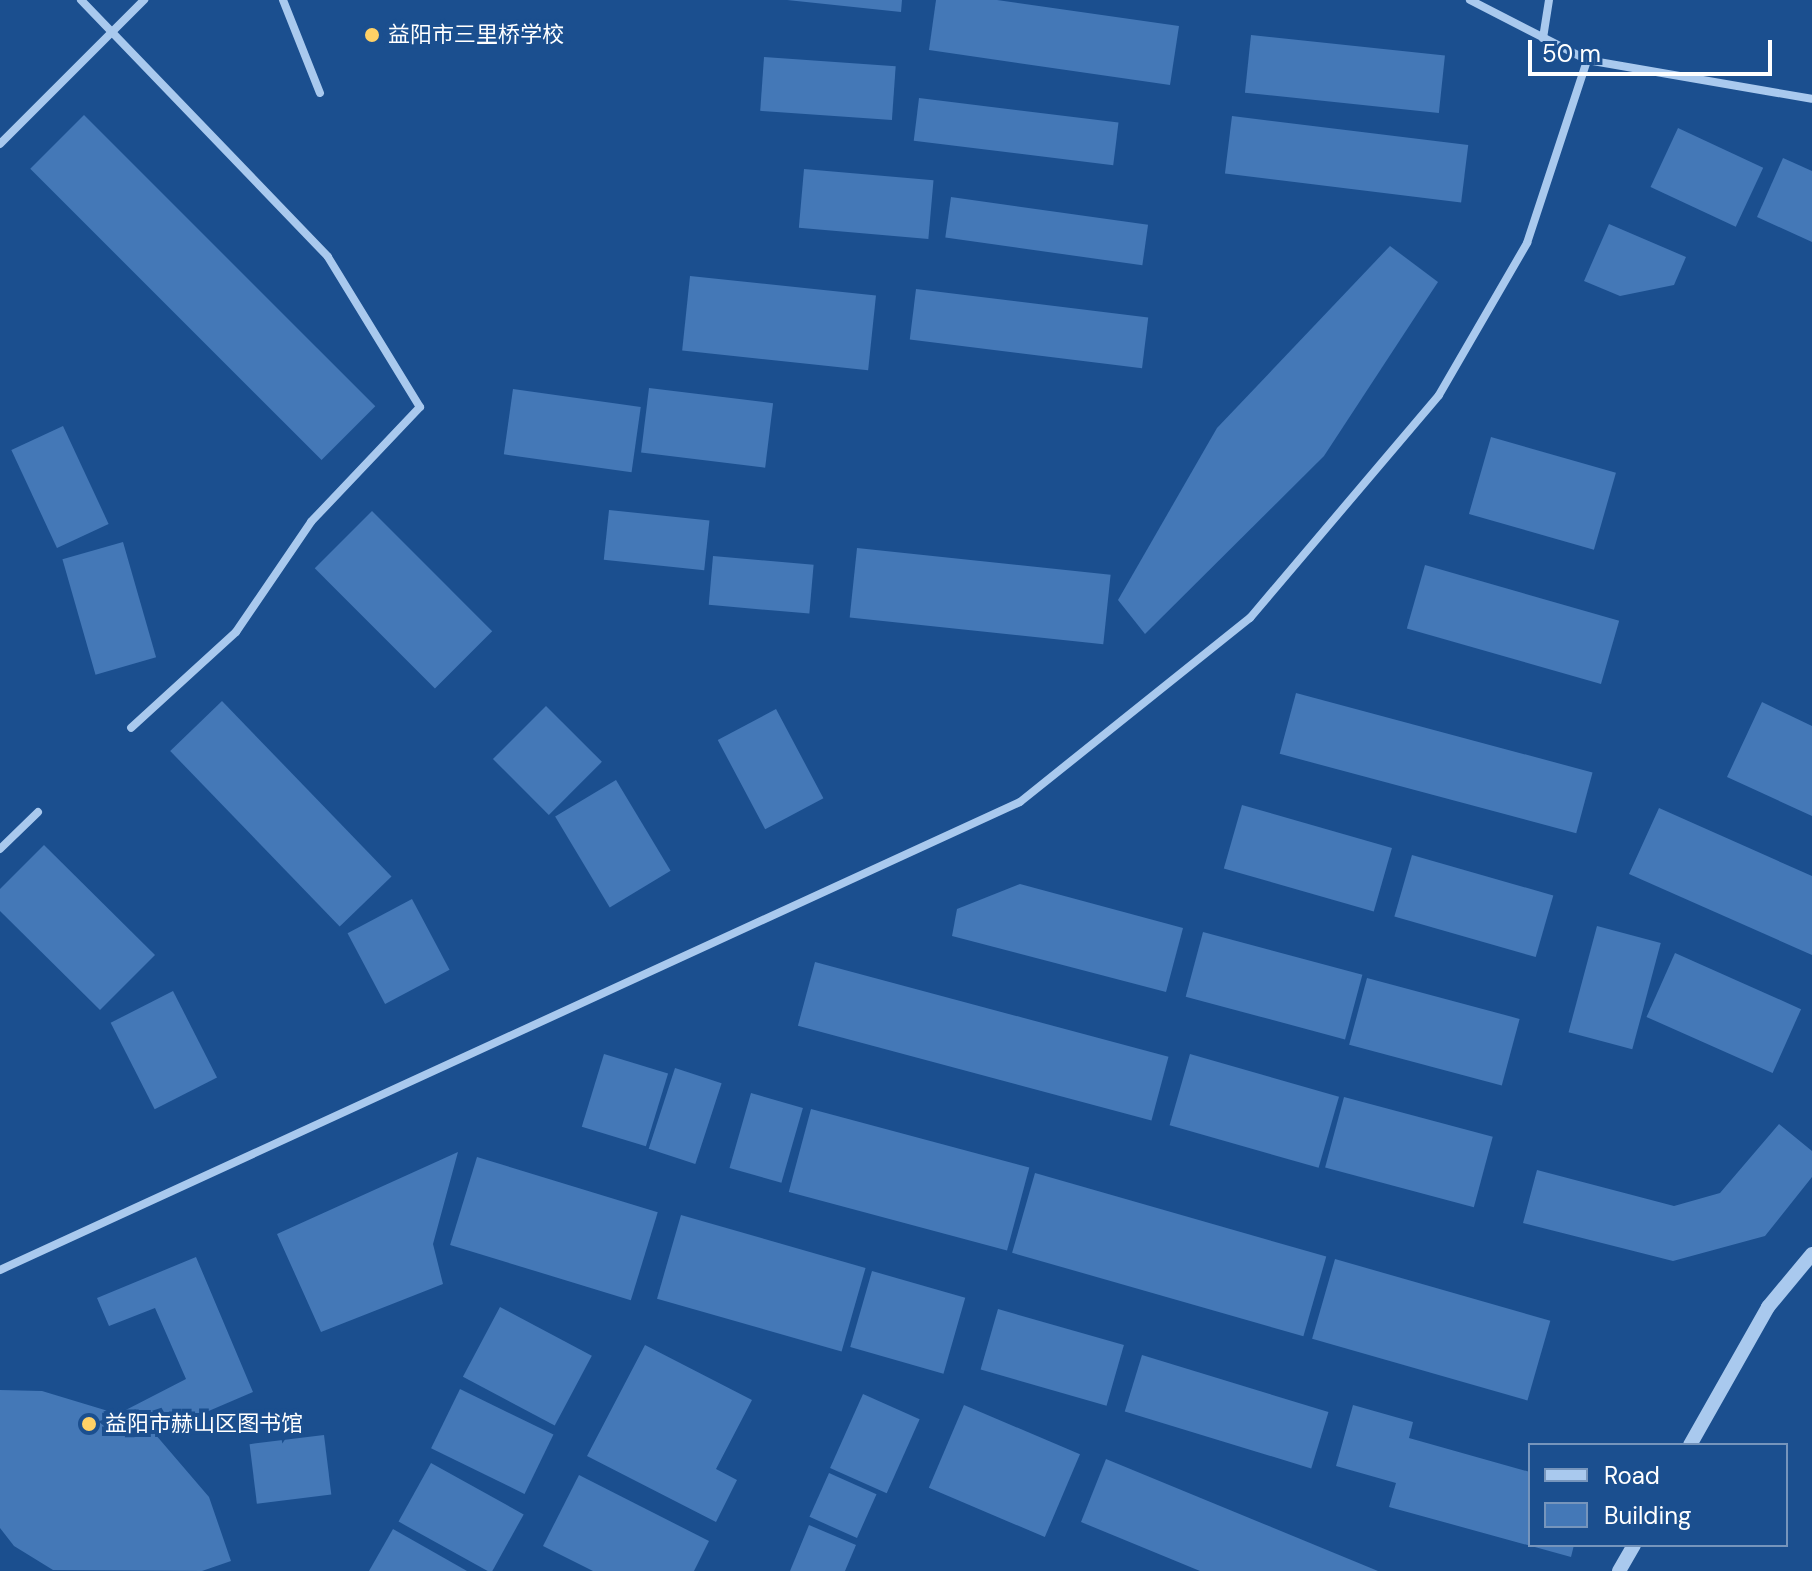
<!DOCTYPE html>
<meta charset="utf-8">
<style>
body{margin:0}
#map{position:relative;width:1812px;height:1571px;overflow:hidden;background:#1b4f8f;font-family:"DM Sans","Noto Sans SC",sans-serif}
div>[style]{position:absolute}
.building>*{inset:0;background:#4478b7;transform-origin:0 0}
.minor>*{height:8px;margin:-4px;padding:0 4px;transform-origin:4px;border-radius:4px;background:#a9c9ee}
.tertiary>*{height:14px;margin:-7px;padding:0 7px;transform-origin:7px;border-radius:7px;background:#a9c9ee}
.dots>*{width:22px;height:22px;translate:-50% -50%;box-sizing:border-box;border:4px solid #1b4f8f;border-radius:50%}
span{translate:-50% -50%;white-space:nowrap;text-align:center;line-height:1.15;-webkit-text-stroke:8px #1b4f8f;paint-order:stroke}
.poi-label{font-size:22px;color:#fff}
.left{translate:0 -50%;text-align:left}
.legend{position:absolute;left:1528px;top:1443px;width:260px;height:104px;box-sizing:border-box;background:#1b4f8f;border:2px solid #7695bc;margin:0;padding:10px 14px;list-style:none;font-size:24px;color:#fff}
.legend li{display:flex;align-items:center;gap:16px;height:40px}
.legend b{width:40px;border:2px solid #7695bc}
.scale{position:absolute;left:1528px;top:40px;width:244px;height:36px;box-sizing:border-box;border:4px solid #fff;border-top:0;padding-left:10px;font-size:24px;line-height:28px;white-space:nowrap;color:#fff;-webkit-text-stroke:6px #1b4f8f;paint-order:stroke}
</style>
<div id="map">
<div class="building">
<div style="clip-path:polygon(787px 0,902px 0,901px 12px)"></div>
<div style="clip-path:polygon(936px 0,997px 0,1179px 26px,1170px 85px,929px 50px)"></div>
<div style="left:1251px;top:35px;width:195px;height:58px;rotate:6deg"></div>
<div style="left:764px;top:57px;width:132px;height:54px;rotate:4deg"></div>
<div style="left:919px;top:98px;width:201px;height:43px;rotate:7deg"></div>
<div style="left:84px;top:115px;width:412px;height:76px;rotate:45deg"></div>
<div style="left:1232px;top:116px;width:238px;height:58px;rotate:7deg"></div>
<div style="left:1678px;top:128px;width:94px;height:65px;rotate:25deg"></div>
<div style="clip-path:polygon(1783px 158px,1812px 171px,1812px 242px,1757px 217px)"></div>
<div style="left:804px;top:169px;width:130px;height:59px;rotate:5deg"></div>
<div style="left:951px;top:197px;width:199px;height:41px;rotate:8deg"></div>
<div style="clip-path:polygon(1609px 224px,1686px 257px,1674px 285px,1620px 296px,1584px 281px)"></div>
<div style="clip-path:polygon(1390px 246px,1438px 282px,1324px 456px,1145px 634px,1118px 600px,1217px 428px)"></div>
<div style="left:690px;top:276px;width:187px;height:75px;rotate:6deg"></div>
<div style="left:916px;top:289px;width:234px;height:51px;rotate:7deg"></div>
<div style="left:649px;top:388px;width:125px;height:65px;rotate:7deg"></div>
<div style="left:513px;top:389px;width:129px;height:66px;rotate:8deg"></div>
<div style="left:63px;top:426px;width:108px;height:57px;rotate:65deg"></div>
<div style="left:1491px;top:437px;width:130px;height:80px;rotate:16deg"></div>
<div style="left:609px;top:510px;width:101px;height:50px;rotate:6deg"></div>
<div style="left:372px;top:511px;width:170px;height:81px;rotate:45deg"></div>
<div style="left:123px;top:542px;width:120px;height:63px;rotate:74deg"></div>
<div style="left:857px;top:548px;width:255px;height:70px;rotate:6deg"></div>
<div style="left:713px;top:556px;width:101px;height:49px;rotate:5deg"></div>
<div style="left:1425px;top:565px;width:202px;height:66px;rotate:16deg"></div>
<div style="left:1296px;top:693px;width:307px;height:63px;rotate:15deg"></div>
<div style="left:222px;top:701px;width:244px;height:72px;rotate:46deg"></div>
<div style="clip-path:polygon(1762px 702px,1812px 726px,1812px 816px,1727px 777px)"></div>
<div style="left:546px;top:706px;width:79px;height:75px;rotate:45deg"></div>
<div style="left:776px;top:709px;width:101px;height:66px;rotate:62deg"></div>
<div style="left:616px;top:780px;width:106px;height:71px;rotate:59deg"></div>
<div style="left:1242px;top:805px;width:156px;height:66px;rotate:16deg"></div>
<div style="clip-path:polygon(1659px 808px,1812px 876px,1812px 955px,1629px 874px)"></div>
<div style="clip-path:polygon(44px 845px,155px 955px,100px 1010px,0 911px,0 889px)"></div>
<div style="left:1412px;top:855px;width:147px;height:64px;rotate:16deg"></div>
<div style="clip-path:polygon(1020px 884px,1183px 928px,1166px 992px,952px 936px,957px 909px)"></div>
<div style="left:412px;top:899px;width:80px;height:73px;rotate:62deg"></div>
<div style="left:1597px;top:926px;width:66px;height:110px;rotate:15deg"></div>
<div style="left:1203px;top:932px;width:165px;height:67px;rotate:15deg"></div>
<div style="left:1675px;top:953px;width:138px;height:70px;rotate:24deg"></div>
<div style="left:815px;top:962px;width:366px;height:66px;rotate:15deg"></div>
<div style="left:1367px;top:978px;width:158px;height:69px;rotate:15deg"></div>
<div style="left:173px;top:991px;width:97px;height:70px;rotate:63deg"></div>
<div style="left:604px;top:1054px;width:67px;height:76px;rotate:17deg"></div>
<div style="left:1190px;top:1054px;width:155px;height:74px;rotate:16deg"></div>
<div style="left:675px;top:1068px;width:49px;height:85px;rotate:18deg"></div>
<div style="left:751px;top:1093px;width:54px;height:78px;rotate:16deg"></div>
<div style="left:1344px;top:1097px;width:154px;height:73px;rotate:15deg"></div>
<div style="left:811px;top:1109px;width:226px;height:86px;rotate:15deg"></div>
<div style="clip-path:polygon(1779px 1124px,1812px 1151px,1812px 1177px,1765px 1236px,1673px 1261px,1523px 1223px,1537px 1170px,1674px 1206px,1720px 1193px)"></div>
<div style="clip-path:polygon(458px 1152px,433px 1244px,443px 1284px,321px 1332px,277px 1234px)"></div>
<div style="left:477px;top:1157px;width:189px;height:92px;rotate:17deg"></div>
<div style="left:1035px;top:1173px;width:303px;height:83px;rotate:16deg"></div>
<div style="left:681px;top:1215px;width:192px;height:87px;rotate:16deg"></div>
<div style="clip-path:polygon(196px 1257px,253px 1392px,155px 1434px,209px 1497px,231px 1561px,202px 1571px,53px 1570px,14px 1546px,0 1528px,0 1390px,42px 1391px,118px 1414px,186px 1379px,155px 1308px,109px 1326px,97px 1298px)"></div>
<div style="left:1335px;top:1259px;width:224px;height:83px;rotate:16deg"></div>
<div style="left:872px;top:1271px;width:97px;height:79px;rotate:16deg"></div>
<div style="left:500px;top:1307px;width:104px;height:79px;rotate:28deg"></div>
<div style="left:998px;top:1309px;width:131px;height:63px;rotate:16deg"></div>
<div style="clip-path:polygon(645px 1345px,752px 1400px,716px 1469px,737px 1480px,716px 1522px,587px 1456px)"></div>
<div style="left:1142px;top:1355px;width:195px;height:59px;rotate:17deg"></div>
<div style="left:460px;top:1389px;width:104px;height:66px;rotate:26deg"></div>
<div style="left:863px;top:1394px;width:62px;height:81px;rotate:24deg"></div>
<div style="left:964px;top:1405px;width:126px;height:90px;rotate:23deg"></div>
<div style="clip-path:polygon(1353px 1405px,1413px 1422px,1409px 1438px,1530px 1472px,1530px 1545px,1574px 1545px,1571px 1557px,1389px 1507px,1396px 1483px,1336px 1466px)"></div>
<div style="left:324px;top:1435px;width:60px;height:75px;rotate:83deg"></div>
<div style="clip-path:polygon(1106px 1459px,1378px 1571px,1200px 1571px,1081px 1522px)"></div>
<div style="left:431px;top:1463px;width:106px;height:67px;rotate:29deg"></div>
<div style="left:829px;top:1473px;width:52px;height:48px;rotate:24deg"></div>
<div style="clip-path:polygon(579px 1475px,709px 1541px,694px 1571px,593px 1571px,543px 1546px)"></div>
<div style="clip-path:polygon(809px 1525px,856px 1545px,845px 1571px,790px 1571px)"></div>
<div style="clip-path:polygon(393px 1529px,467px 1571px,369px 1571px)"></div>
</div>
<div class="minor">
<div style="left:81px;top:0;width:356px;rotate:46.1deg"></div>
<div style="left:328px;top:257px;width:176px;rotate:58.5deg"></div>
<div style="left:420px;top:407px;width:158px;rotate:133.5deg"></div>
<div style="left:311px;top:522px;width:133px;rotate:124.3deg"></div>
<div style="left:236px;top:632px;width:142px;rotate:137.6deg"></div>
<div style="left:283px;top:0;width:100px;rotate:68.3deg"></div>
<div style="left:1470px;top:0;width:131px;rotate:27.1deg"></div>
<div style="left:1587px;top:60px;width:228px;rotate:9.8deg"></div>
<div style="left:1543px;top:38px;width:38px;rotate:-81deg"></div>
<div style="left:0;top:144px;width:204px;rotate:-45deg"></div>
<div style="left:0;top:849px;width:53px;rotate:-44.2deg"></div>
<div style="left:0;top:1270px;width:1122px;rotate:-24.65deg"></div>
<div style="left:1020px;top:802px;width:295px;rotate:-38.7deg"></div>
<div style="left:1250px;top:618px;width:292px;rotate:-49.7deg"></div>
<div style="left:1439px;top:395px;width:176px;rotate:-59.9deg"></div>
<div style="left:1527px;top:243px;width:193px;rotate:-71.8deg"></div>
</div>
<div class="tertiary">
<div style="left:1690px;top:1445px;width:159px;rotate:-60.5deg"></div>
<div style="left:1768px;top:1307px;width:69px;rotate:-50.3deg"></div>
<div style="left:1619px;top:1571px;width:30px;rotate:-60deg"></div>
</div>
<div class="dots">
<div style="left:372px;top:35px;background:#ffd166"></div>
<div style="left:89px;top:1424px;background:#ffd166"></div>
</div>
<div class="poi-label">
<span class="left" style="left:388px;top:35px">益阳市三里桥学校</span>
<span class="left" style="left:105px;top:1424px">益阳市赫山区图书馆</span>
</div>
<ul class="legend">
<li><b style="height:10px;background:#a9c9ee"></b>Road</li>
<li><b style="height:22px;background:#4478b7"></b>Building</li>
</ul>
<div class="scale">50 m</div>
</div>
